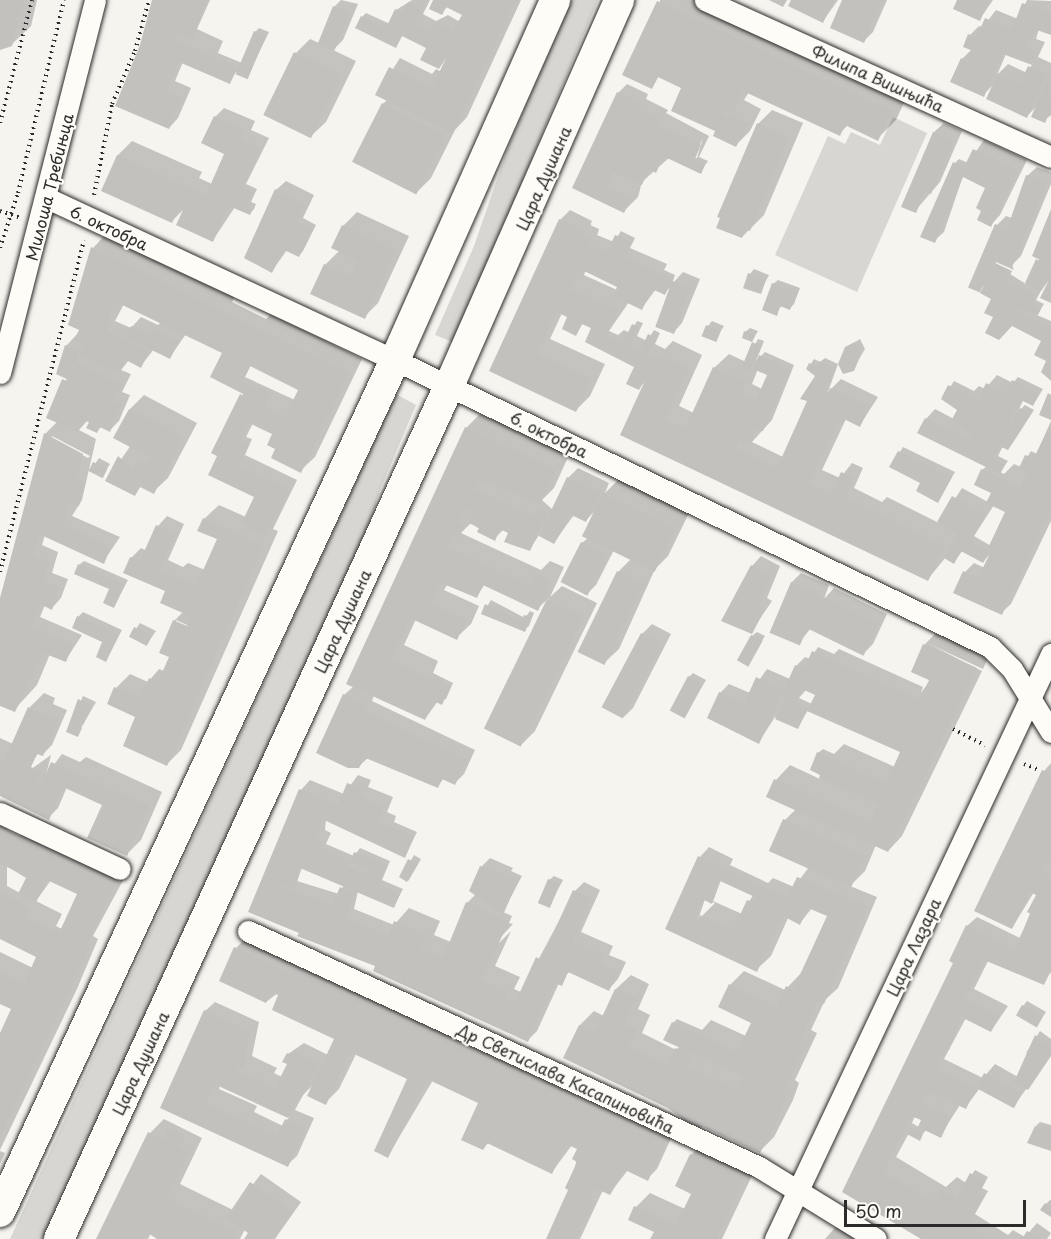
<!DOCTYPE html>
<meta charset="utf-8">
<style>
body{margin:0}
#map{position:relative;width:1051px;height:1239px;overflow:hidden;background:#f5f4ef;font-family:"Playpen Sans",sans-serif}
div>[style]{position:absolute}
.green>*{inset:0;background:#d7d6d2}
.shadow>*{inset:0;background:#0003;transform-origin:0 0}
.building>*{inset:0;background:#c2c1be;transform-origin:0 0}
.path>*{height:4px;margin-top:-2px;transform-origin:0;background:repeating-linear-gradient(90deg,#2b2b2b 0 1.5px,transparent 0 6px)}
.roads{filter:drop-shadow(0 0 2px #2b2b2b) drop-shadow(0 0 2px #2b2b2b)}
.street>*{height:21px;margin:-10.5px;padding:0 10.5px;transform-origin:10.5px;border-radius:10.5px;background:#fdfcf7}
.secondary>*{height:30px;margin:-15px;padding:0 15px;transform-origin:15px;border-radius:15px;background:#fdfcf7}
span{translate:-50% -50%;white-space:nowrap;text-align:center;line-height:1.15;-webkit-text-stroke:4.5px #fdfcf7;paint-order:stroke}
.street-label{font-size:16px;color:#2b2b2b}
.scale{position:absolute;left:844px;top:1200px;width:182px;height:27px;box-sizing:border-box;border:3px solid #2b2b2b;border-top:0;padding-left:8px;font-size:18px;line-height:21px;white-space:nowrap;color:#2b2b2b;-webkit-text-stroke:4px #fdfcf7;paint-order:stroke}
</style>
<div id="map">
<div class="green">
<div style="clip-path:polygon(572px 0,598px 0,455px 343px,435px 335px,474px 246px,510px 142px)"></div>
<div style="clip-path:polygon(893px 117px,927px 133px,857px 292px,775px 255px,828px 136px,845px 144px,851px 132px,880px 145px)"></div>
<div style="clip-path:polygon(396px 394px,416px 405px,380px 490px,365px 539px,47px 1239px,10px 1239px)"></div>
</div>
<div class="shadow">
<div style="clip-path:polygon(0 0,37px 0,31px 26px,11px 45px,0 48px)"></div>
<div style="clip-path:polygon(154px 0,210px 0,197px 29px,223px 41px,218px 53px,242px 63px,255px 32px,259px 28px,269px 32px,247px 77px,236px 72px,230px 82px,183px 62px,175px 81px,191px 88px,178px 118px,169px 128px,142px 46px)"></div>
<div style="clip-path:polygon(341px 0,358px 4px,343px 40px,333px 50px,356px 61px,326px 122px,311px 136px,296px 53px,310px 39px,319px 43px,334px 7px)"></div>
<div style="clip-path:polygon(412px 0,430px 0,423px 14px,436px 21px,448px 15px,460px 22px,464px 14px,448px 6px,441px 14px,435px 0,521px 0,467px 117px,455px 130px,431px 178px,417px 192px,383px 104px,388px 99px,377px 94px,400px 58px,432px 74px,436px 69px,442px 72px,448px 58px,403px 35px,395px 46px,362px 17px,366px 13px,390px 24px,396px 10px)"></div>
<div style="clip-path:polygon(660px 0,713px 0,909px 92px,896px 120px,877px 139px,848px 125px,839px 134px,749px 92px,744px 100px,761px 109px,750px 131px,736px 145px,717px 131px,683px 88px,659px 76px,652px 87px)"></div>
<div style="clip-path:polygon(793px 0,838px 0,823px 21px)"></div>
<div style="clip-path:polygon(844px 0,887px 0,873px 32px,864px 41px)"></div>
<div style="clip-path:polygon(958px 0,993px 0,980px 19px)"></div>
<div style="clip-path:polygon(evenodd,1027px 0,1051px 1px,1051px 33px,1039px 29px,1036px 39px,1045px 42px,1038px 57px,1051px 63px,1051px 115px,1044px 121px,1037px 106px,1027px 116px,993px 85px,983px 95px,962px 59px,972px 49px,970px 35px,979px 26px,983px 27px,996px 10px,1018px 19px,1027px 0,1006px 54px,1033px 63px,1027px 73px,1008px 64px,997px 75px,1006px 54px)"></div>
<div style="clip-path:polygon(evenodd,627px 84px,648px 94px,646px 99px,668px 110px,666px 113px,709px 136px,699px 157px,708px 161px,700px 172px,670px 157px,642px 182px,638px 197px,624px 211px,574px 188px,618px 93px,627px 84px,703px 138px,697px 158px,694px 158px,703px 138px)"></div>
<div style="clip-path:polygon(224px 108px,255px 121px,251px 130px,269px 138px,246px 184px,257px 189px,251px 202px,256px 204px,254px 209px,249px 214px,235px 207px,213px 240px,185px 208px,172px 221px,103px 190px,118px 155px,132px 141px,202px 172px,199px 178px,212px 184px,226px 153px,215px 117px)"></div>
<div style="clip-path:polygon(772px 110px,803px 123px,764px 215px,742px 237px,758px 124px)"></div>
<div style="clip-path:polygon(944px 123px,962px 131px,940px 182px,915px 211px,903px 206px,934px 132px)"></div>
<div style="clip-path:polygon(984px 140px,1027px 160px,1000px 215px,991px 225px,987px 187px,963px 176px,944px 232px,934px 241px,955px 163px,959px 159px,968px 163px)"></div>
<div style="clip-path:polygon(1037px 167px,1051px 172px,1051px 184px,1021px 256px,1012px 265px,1014px 270px,996px 262px,996px 265px,1026px 284px,1040px 258px,1051px 215px,1051px 302px,1048px 278px,1036px 300px,1044px 304px,1037px 315px,1051px 321px,1051px 377px,1043px 340px,995px 317px,987px 283px,979px 290px,997px 225px,1006px 216px,1012px 218px,1027px 176px)"></div>
<div style="clip-path:polygon(286px 181px,314px 195px,303px 218px,316px 225px,303px 251px,299px 256px,287px 250px,272px 271px,276px 190px)"></div>
<div style="clip-path:polygon(evenodd,570px 210px,592px 221px,590px 225px,599px 229px,597px 235px,614px 242px,621px 231px,635px 238px,630px 248px,667px 264px,664px 270px,675px 275px,672px 284px,683px 272px,700px 279px,682px 323px,673px 333px,672px 285px,665px 293px,656px 289px,642px 308px,629px 302px,609px 331px,618px 335px,624px 330px,630px 333px,637px 321px,643px 323px,637px 336px,647px 341px,654px 330px,660px 333px,655px 344px,665px 349px,673px 341px,702px 355px,679px 406px,694px 413px,714px 368px,729px 354px,746px 362px,758px 339px,764px 341px,756px 361px,765px 352px,794px 365px,772px 420px,752px 442px,783px 457px,809px 401px,817px 376px,808px 368px,814px 359px,820px 362px,825px 358px,838px 364px,828px 392px,841px 379px,878px 397px,860px 425px,846px 419px,822px 470px,840px 478px,852px 463px,863px 468px,854px 488px,882px 502px,887px 497px,939px 523px,962px 488px,988px 502px,993px 493px,982px 470px,987px 466px,926px 419px,935px 409px,954px 419px,959px 410px,943px 398px,954px 381px,974px 391px,979px 386px,985px 389px,997px 375px,1013px 383px,1018px 377px,1043px 389px,1033px 405px,1023px 400px,1018px 412px,1025px 405px,1034px 410px,1012px 444px,1007px 449px,1003px 446px,998px 456px,1008px 461px,1000px 472px,1004px 474px,1014px 464px,1021px 467px,1031px 451px,1037px 454px,1051px 421px,1051px 521px,1011px 604px,1001px 613px,965px 572px,974px 563px,985px 568px,992px 552px,983px 561px,963px 550px,954px 562px,946px 557px,928px 579px,622px 434px,647px 380px,639px 388px,635px 366px,593px 328px,583px 323px,576px 334px,569px 317px,562px 313px,550px 339px,605px 364px,590px 396px,576px 410px,491px 371px,560px 220px,570px 210px,586px 270px,618px 287px,617px 290px,584px 275px,586px 270px,570px 210px,758px 369px,769px 374px,762px 389px,752px 384px,758px 369px,570px 210px,994px 505px,1007px 511px,991px 546px,974px 536px,994px 505px)"></div>
<div style="clip-path:polygon(357px 212px,409px 236px,378px 303px,364px 317px,325px 265px,340px 250px,343px 226px)"></div>
<div style="clip-path:polygon(evenodd,107px 233px,235px 296px,232px 302px,266px 319px,271px 314px,362px 359px,315px 457px,300px 471px,275px 434px,253px 423px,246px 437px,252px 439px,245px 455px,297px 480px,273px 529px,278px 531px,181px 750px,167px 764px,116px 688px,130px 674px,148px 682px,159px 669px,164px 671px,171px 657px,174px 621px,183px 612px,167px 591px,131px 558px,141px 548px,147px 551px,158px 526px,167px 516px,184px 524px,168px 560px,183px 567px,188px 563px,205px 570px,219px 539px,204px 519px,219px 505px,246px 517px,256px 496px,210px 475px,244px 392px,224px 352px,186px 334px,170px 357px,154px 349px,141px 366px,129px 360px,121px 370px,131px 374px,122px 392px,130px 395px,119px 421px,110px 430px,102px 426px,97px 431px,88px 420px,79px 430px,96px 439px,82px 500px,72px 516px,120px 537px,103px 562px,45px 535px,42px 545px,58px 552px,52px 573px,68px 579px,61px 598px,52px 608px,45px 605px,40px 617px,82px 635px,65px 661px,50px 654px,37px 685px,14px 710px,0 704px,0 603px,45px 434px,57px 422px,67px 377px,66px 346px,81px 330px,75px 315px,93px 248px,107px 233px,124px 304px,161px 322px,158px 325px,141px 317px,131px 328px,115px 321px,124px 304px,107px 233px,251px 365px,300px 389px,295px 400px,245px 377px,251px 365px,107px 233px,52px 436px,90px 456px,88px 458px,52px 439px,52px 436px,107px 233px,176px 620px,189px 626px,189px 629px,176px 623px,176px 620px)"></div>
<div style="clip-path:polygon(754px 269px,769px 275px,760px 292px,750px 274px)"></div>
<div style="clip-path:polygon(778px 280px,800px 288px,794px 304px,790px 308px,782px 305px,776px 314px,773px 284px)"></div>
<div style="clip-path:polygon(712px 321px,724px 326px,715px 340px,708px 326px)"></div>
<div style="clip-path:polygon(750px 328px,758px 331px,752px 341px,745px 332px)"></div>
<div style="clip-path:polygon(860px 339px,865px 349px,853px 369px,847px 347px)"></div>
<div style="clip-path:polygon(144px 395px,197px 423px,168px 478px,153px 492px,141px 486px,134px 494px,107px 480px,131px 445px,115px 437px,130px 409px)"></div>
<div style="clip-path:polygon(480px 414px,569px 455px,554px 488px,542px 500px,553px 510px,568px 478px,578px 468px,609px 483px,605px 493px,619px 479px,689px 513px,668px 556px,655px 569px,619px 649px,604px 663px,618px 572px,631px 559px,614px 550px,596px 585px,587px 594px,582px 543px,588px 538px,595px 511px,586px 520px,574px 515px,554px 542px,539px 535px,530px 549px,506px 542px,510px 532px,504px 529px,494px 539px,471px 523px,461px 533px,541px 570px,550px 561px,564px 567px,550px 597px,562px 586px,597px 603px,535px 731px,520px 746px,486px 729px,549px 598px,537px 609px,485px 584px,477px 596px,447px 585px,444px 590px,479px 606px,471px 624px,456px 638px,416px 619px,404px 645px,438px 661px,433px 673px,453px 683px,446px 699px,438px 701px,425px 719px,374px 695px,372px 701px,475px 750px,464px 774px,455px 783px,444px 778px,438px 786px,369px 757px,359px 766px,344px 695px,354px 686px,466px 428px)"></div>
<div style="clip-path:polygon(903px 447px,955px 472px,938px 501px,922px 483px,891px 467px)"></div>
<div style="clip-path:polygon(99px 458px,110px 464px,102px 477px,90px 471px)"></div>
<div style="clip-path:polygon(761px 556px,780px 566px,767px 598px,772px 601px,751px 632px,752px 566px)"></div>
<div style="clip-path:polygon(84px 561px,128px 580px,114px 606px,111px 588px,79px 565px)"></div>
<div style="clip-path:polygon(801px 573px,829px 585px,824px 599px,834px 588px,887px 614px,873px 644px,863px 654px,811px 628px,799px 643px,792px 582px)"></div>
<div style="clip-path:polygon(491px 600px,525px 618px,530px 611px,534px 613px,529px 626px,524px 630px,483px 613px)"></div>
<div style="clip-path:polygon(83px 612px,122px 630px,106px 660px,104px 641px,78px 617px)"></div>
<div style="clip-path:polygon(140px 623px,156px 631px,147px 644px,131px 636px)"></div>
<div style="clip-path:polygon(652px 624px,671px 634px,633px 708px,624px 717px,642px 634px)"></div>
<div style="clip-path:polygon(evenodd,939px 630px,990px 653px,983px 669px,929px 644px,982px 671px,902px 836px,888px 851px,876px 845px,865px 871px,850px 886px,877px 897px,838px 988px,825px 1000px,811px 1030px,817px 1033px,795px 1080px,799px 1083px,793px 1100px,774px 1137px,759px 1152px,565px 1058px,580px 1025px,594px 1011px,604px 1016px,616px 989px,631px 975px,649px 984px,638px 1009px,650px 1015px,642px 1033px,676px 1050px,680px 1046px,673px 1023px,677px 1019px,702px 1030px,711px 1020px,746px 1036px,753px 1022px,730px 985px,744px 971px,785px 990px,801px 973px,828px 916px,812px 908px,800px 923px,788px 918px,771px 956px,756px 970px,667px 928px,700px 857px,709px 847px,733px 859px,730px 865px,768px 883px,773px 878px,794px 887px,809px 867px,785px 820px,796px 809px,776px 780px,790px 765px,820px 779px,818px 753px,823px 749px,834px 754px,844px 744px,895px 767px,904px 746px,808px 710px,798px 727px,775px 717px,759px 742px,720px 693px,729px 684px,750px 693px,767px 669px,790px 679px,796px 666px,805px 657px,810px 659px,818px 647px,834px 654px,839px 649px,923px 687px,921px 693px,931px 679px,913px 671px,925px 644px,939px 630px,806px 690px,817px 694px,812px 704px,799px 698px,806px 690px,939px 630px,721px 880px,753px 895px,742px 914px,713px 901px,721px 880px,939px 630px,705px 899px,715px 903px,698px 920px,705px 899px)"></div>
<div style="clip-path:polygon(757px 632px,765px 636px,748px 665px,752px 636px)"></div>
<div style="clip-path:polygon(693px 673px,706px 680px,685px 716px,689px 677px)"></div>
<div style="clip-path:polygon(44px 693px,55px 698px,53px 704px,67px 710px,52px 745px,43px 754px,38px 753px,27px 772px,51px 755px,46px 775px,62px 754px,80px 762px,86px 757px,162px 792px,141px 840px,126px 855px,104px 804px,67px 787px,58px 808px,48px 818px,0 794px,0 738px,13px 744px,30px 707px)"></div>
<div style="clip-path:polygon(83px 696px,96px 702px,77px 735px,68px 731px)"></div>
<div style="clip-path:polygon(evenodd,1051px 763px,1051px 972px,1043px 983px,988px 961px,974px 989px,1008px 1006px,991px 1031px,966px 1018px,944px 1059px,983px 1078px,995px 1064px,1018px 1077px,1031px 1055px,1026px 1053px,1040px 1031px,1051px 1039px,1051px 1055px,1013px 1107px,980px 1088px,965px 1108px,960px 1105px,940px 1136px,926px 1130px,919px 1139px,909px 1133px,896px 1157px,946px 1187px,957px 1177px,966px 1183px,975px 1170px,988px 1177px,982px 1188px,988px 1191px,975px 1214px,1008px 1235px,1013px 1230px,1025px 1237px,1037px 1223px,1051px 1233px,1047px 1239px,924px 1239px,844px 1191px,955px 962px,967px 926px,977px 917px,1020px 938px,1037px 896px,1034px 892px,1012px 928px,1044px 771px,1051px 763px,915px 1116px,923px 1120px,919px 1127px,912px 1123px,915px 1116px)"></div>
<div style="clip-path:polygon(evenodd,358px 775px,371px 780px,368px 787px,393px 797px,387px 812px,396px 816px,394px 822px,417px 832px,405px 856px,326px 819px,325px 830px,331px 833px,326px 844px,354px 856px,360px 848px,390px 861px,382px 880px,403px 889px,394px 906px,358px 891px,354px 909px,394px 925px,409px 908px,440px 921px,434px 935px,451px 942px,467px 903px,477px 893px,481px 867px,490px 858px,513px 868px,511px 871px,522px 876px,503px 912px,512px 916px,509px 923px,513px 924px,499px 939px,499px 943px,511px 931px,495px 966px,520px 977px,514px 989px,521px 992px,575px 891px,584px 882px,600px 890px,581px 932px,613px 946px,609px 955px,626px 962px,618px 979px,609px 989px,570px 971px,559px 983px,537px 1031px,528px 1040px,377px 966px,250px 911px,301px 790px,310px 780px,344px 794px,358px 775px,302px 868px,344px 885px,339px 894px,297px 881px,302px 868px)"></div>
<div style="clip-path:polygon(evenodd,0 814px,12px 820px,7px 830px,20px 836px,28px 828px,127px 873px,93px 936px,98px 939px,77px 989px,0 1150px,0 1037px,13px 1009px,0 1002px,0 952px,33px 968px,41px 950px,0 937px,0 814px,7px 867px,28px 877px,20px 893px,7px 886px,7px 867px,0 814px,51px 880px,79px 894px,62px 929px,56px 926px,62px 914px,36px 901px,51px 880px)"></div>
<div style="left:414px;top:855px;width:8px;height:25px;rotate:30deg"></div>
<div style="clip-path:polygon(554px 876px,563px 880px,549px 906px,549px 880px)"></div>
<div style="clip-path:polygon(evenodd,245px 939px,673px 1134px,657px 1169px,647px 1179px,628px 1170px,610px 1193px,603px 1190px,580px 1239px,547px 1239px,570px 1191px,579px 1148px,572px 1145px,552px 1172px,489px 1142px,483px 1149px,480px 1102px,433px 1080px,388px 1156px,409px 1078px,356px 1054px,339px 1089px,325px 1103px,315px 1083px,303px 1095px,295px 1110px,314px 1118px,297px 1156px,287px 1165px,162px 1107px,205px 1011px,215px 1002px,259px 1022px,252px 1056px,277px 1068px,274px 1073px,282px 1077px,289px 1063px,288px 1054px,304px 1043px,328px 1055px,336px 1038px,283px 989px,266px 1002px,236px 948px,245px 939px,220px 1085px,289px 1117px,283px 1126px,254px 1112px,257px 1106px,219px 1089px,220px 1085px)"></div>
<div style="clip-path:polygon(1027px 1001px,1046px 1012px,1037px 1025px,1023px 1006px)"></div>
<div style="clip-path:polygon(164px 1119px,202px 1138px,180px 1184px,233px 1210px,261px 1174px,301px 1202px,275px 1239px,246px 1239px,250px 1233px,245px 1229px,240px 1239px,159px 1239px,151px 1233px,148px 1239px,98px 1239px,150px 1133px)"></div>
<div style="clip-path:polygon(1040px 1122px,1051px 1125px,1051px 1150px,1036px 1126px)"></div>
<div style="clip-path:polygon(706px 1140px,757px 1165px,722px 1239px,652px 1239px,656px 1231px,636px 1207px,650px 1193px,685px 1209px,693px 1193px,677px 1186px,691px 1155px)"></div>
<div style="clip-path:polygon(0 1151px,5px 1153px,0 1164px)"></div>
<div style="clip-path:polygon(1050px 1200px,1051px 1200px,1051px 1215px,1046px 1204px)"></div>
<div style="clip-path:polygon(841px 1221px,871px 1239px,825px 1239px)"></div>
</div>
<div class="building">
<div style="clip-path:polygon(0 0,24px 0,12px 46px,0 50px)"></div>
<div style="clip-path:polygon(152px 0,207px 0,192px 40px,177px 35px,175px 40px,237px 67px,230px 84px,179px 62px,167px 91px,183px 98px,169px 129px,115px 106px,140px 45px)"></div>
<div style="clip-path:polygon(433px 0,516px 0,453px 133px,375px 95px,389px 67px,432px 88px,446px 58px,439px 69px,420px 60px,426px 48px,402px 36px,396px 48px,355px 28px,361px 16px,386px 28px,395px 9px,403px 13px,408px 2px,422px 9px,414px 24px,426px 30px,438px 23px,452px 32px,462px 15px,446px 7px,442px 15px,429px 9px)"></div>
<div style="clip-path:polygon(769px 0,787px 0,783px 7px)"></div>
<div style="clip-path:polygon(791px 0,834px 0,823px 23px,788px 6px)"></div>
<div style="clip-path:polygon(842px 0,883px 0,864px 43px,830px 28px)"></div>
<div style="clip-path:polygon(957px 0,989px 0,980px 21px,953px 9px)"></div>
<div style="clip-path:polygon(657px 1px,892px 111px,878px 141px,845px 125px,840px 136px,743px 91px,733px 113px,725px 109px,722px 116px,726px 118px,729px 114px,748px 123px,736px 147px,713px 136px,715px 131px,671px 111px,681px 88px,658px 77px,652px 89px,622px 75px)"></div>
<div style="clip-path:polygon(1022px 3px,1051px 13px,1051px 35px,1034px 29px,1027px 48px,1037px 52px,1032px 65px,1003px 54px,1009px 38px,984px 97px,950px 82px,961px 58px,967px 61px,971px 50px,963px 47px,968px 34px,976px 38px,985px 18px,1012px 30px)"></div>
<div style="left:333px;top:6px;width:18px;height:41px;rotate:22deg"></div>
<div style="left:254px;top:31px;width:13px;height:47px;rotate:23deg"></div>
<div style="left:294px;top:52px;width:53px;height:70px;rotate:26deg"></div>
<div style="clip-path:polygon(1028px 66px,1047px 74px,1027px 118px,986px 99px,998px 73px,1020px 83px)"></div>
<div style="clip-path:polygon(1049px 76px,1051px 109px,1045px 123px,1031px 117px)"></div>
<div style="clip-path:polygon(617px 92px,640px 103px,638px 109px,660px 119px,657px 125px,701px 145px,694px 161px,705px 165px,701px 174px,646px 148px,663px 157px,656px 173px,649px 169px,642px 185px,613px 172px,606px 187px,631px 198px,624px 213px,572px 188px)"></div>
<div style="left:382px;top:103px;width:72px;height:66px;rotate:27deg"></div>
<div style="clip-path:polygon(214px 116px,246px 131px,242px 140px,261px 148px,243px 188px,253px 193px,247px 207px,253px 209px,250px 215px,229px 206px,213px 242px,176px 225px,183px 210px,179px 208px,172px 223px,101px 191px,117px 155px,206px 195px,224px 154px,201px 143px)"></div>
<div style="clip-path:polygon(757px 123px,789px 138px,750px 231px,746px 229px,742px 238px,716px 228px,720px 218px,717px 217px)"></div>
<div style="clip-path:polygon(933px 132px,954px 141px,931px 194px,925px 191px,916px 213px,901px 207px)"></div>
<div style="clip-path:polygon(973px 149px,1018px 170px,991px 227px,977px 220px,981px 211px,976px 208px,985px 188px,963px 177px,935px 243px,920px 237px,953px 162px,964px 167px)"></div>
<div style="clip-path:polygon(1026px 175px,1047px 183px,1012px 267px,996px 260px)"></div>
<div style="clip-path:polygon(275px 189px,306px 205px,298px 222px,313px 229px,299px 257px,284px 250px,272px 273px,244px 258px)"></div>
<div style="clip-path:polygon(1051px 209px,1051px 265px,1032px 256px)"></div>
<div style="clip-path:polygon(559px 219px,584px 230px,582px 235px,591px 239px,588px 244px,613px 255px,608px 250px,615px 235px,632px 242px,625px 257px,672px 279px,665px 295px,652px 289px,642px 310px,613px 296px,617px 287px,580px 269px,571px 289px,618px 310px,606px 336px,623px 343px,632px 324px,639px 327px,630px 347px,640px 351px,648px 334px,656px 338px,648px 355px,655px 358px,657px 355px,689px 369px,665px 420px,685px 429px,713px 367px,746px 382px,741px 393px,756px 400px,767px 375px,753px 369px,759px 355px,791px 370px,763px 431px,755px 428px,751px 446px,739px 440px,736px 448px,777px 468px,807px 401px,800px 399px,815px 376px,806px 369px,809px 363px,817px 367px,819px 361px,835px 369px,824px 392px,828px 393px,830px 388px,870px 406px,860px 427px,844px 419px,842px 424px,838px 422px,809px 484px,831px 494px,841px 472px,854px 478px,845px 497px,945px 547px,928px 581px,620px 435px,648px 374px,639px 390px,626px 384px,634px 367px,585px 342px,591px 328px,582px 324px,576px 336px,562px 329px,567px 317px,556px 312px,537px 354px,592px 379px,576px 412px,489px 371px)"></div>
<div style="left:995px;top:224px;width:13px;height:69px;rotate:23deg"></div>
<div style="clip-path:polygon(342px 225px,396px 251px,365px 319px,310px 294px,324px 264px,350px 277px,358px 260px,331px 248px)"></div>
<div style="clip-path:polygon(91px 247px,349px 373px,301px 473px,271px 458px,275px 449px,267px 445px,272px 434px,249px 423px,241px 440px,249px 444px,239px 466px,289px 489px,267px 536px,241px 524px,254px 497px,208px 475px,217px 456px,211px 453px,240px 394px,285px 417px,298px 390px,250px 366px,242px 382px,271px 392px,265px 405px,210px 377px,222px 353px,114px 301px,107px 331px,149px 351px,141px 368px,126px 360px,119px 374px,80px 355px,85px 345px,74px 340px,79px 330px,68px 325px)"></div>
<div style="clip-path:polygon(1036px 259px,1051px 267px,1051px 303px,1040px 298px,1049px 280px,1041px 291px,1025px 283px)"></div>
<div style="clip-path:polygon(995px 263px,1012px 271px,1007px 281px,1037px 295px,1032px 305px,1041px 309px,1038px 315px,998px 302px,1051px 328px,1051px 381px,1041px 372px,1046px 361px,1034px 355px,1041px 341px,1012px 326px,999px 340px,985px 333px,993px 317px,984px 313px,991px 299px,980px 293px)"></div>
<div style="left:748px;top:273px;width:19px;height:16px;rotate:18deg"></div>
<div style="left:672px;top:281px;width:20px;height:49px;rotate:20deg"></div>
<div style="clip-path:polygon(772px 283px,797px 292px,790px 310px,780px 306px,777px 316px,762px 310px)"></div>
<div style="left:706px;top:325px;width:16px;height:12px;rotate:22deg"></div>
<div style="clip-path:polygon(131px 326px,149px 334px,152px 329px,179px 341px,170px 359px,125px 337px)"></div>
<div style="clip-path:polygon(744px 331px,755px 336px,752px 342px,742px 338px)"></div>
<div style="clip-path:polygon(752px 342px,761px 346px,749px 372px,741px 369px)"></div>
<div style="clip-path:polygon(855px 342px,861px 354px,854px 371px,843px 374px,838px 364px,845px 347px)"></div>
<div style="clip-path:polygon(65px 345px,80px 349px,76px 362px,122px 384px,114px 401px,122px 405px,110px 432px,100px 427px,97px 433px,86px 428px,89px 422px,83px 420px,78px 432px,46px 418px,62px 379px,105px 397px,56px 374px)"></div>
<div style="clip-path:polygon(1012px 380px,1039px 394px,1033px 406px,1023px 401px,1014px 412px,1007px 431px,1020px 408px,1031px 414px,1008px 450px,999px 446px,993px 459px,1005px 465px,1000px 474px,917px 433px,925px 418px,968px 439px,971px 433px,951px 421px,957px 410px,941px 399px,948px 385px,978px 400px,986px 383px,1006px 393px)"></div>
<div style="clip-path:polygon(1048px 393px,1051px 395px,1051px 420px,1039px 415px)"></div>
<div style="clip-path:polygon(129px 409px,183px 437px,154px 494px,140px 487px,135px 496px,105px 481px,118px 456px,132px 469px,138px 458px,148px 463px,151px 458px,113px 438px)"></div>
<div style="clip-path:polygon(1051px 422px,1051px 509px,1002px 615px,953px 593px,963px 571px,978px 578px,991px 551px,983px 563px,961px 551px,954px 564px,944px 558px,957px 533px,937px 522px,952px 496px,985px 515px,971px 541px,987px 550px,1005px 512px,986px 503px,991px 493px,974px 485px,981px 469px,1020px 488px,1028px 472px,1019px 468px,1025px 455px,1034px 458px)"></div>
<div style="clip-path:polygon(465px 427px,556px 470px,540px 504px,479px 479px,474px 489px,536px 517px,539px 509px,547px 514px,530px 551px,504px 542px,508px 533px,500px 529px,495px 541px,477px 532px,479px 528px,469px 523px,474px 512px,465px 507px,458px 522px,464px 525px,459px 537px,453px 535px,447px 547px,530px 586px,535px 574px,551px 582px,538px 611px,483px 585px,477px 598px,441px 583px,431px 604px,466px 620px,457px 640px,410px 618px,391px 660px,450px 687px,442px 705px,434px 701px,425px 720px,346px 684px)"></div>
<div style="clip-path:polygon(44px 433px,83px 454px,76px 479px,85px 481px,79px 506px,69px 504px,64px 526px,111px 547px,104px 564px,39px 534px,33px 555px,49px 562px,44px 582px,59px 588px,52px 610px,40px 604px,31px 627px,73px 644px,66px 662px,43px 653px,15px 712px,0 706px,0 598px)"></div>
<div style="clip-path:polygon(898px 451px,952px 477px,938px 503px,916px 491px,920px 483px,889px 467px)"></div>
<div style="left:93px;top:462px;width:16px;height:10px;rotate:27deg"></div>
<div style="clip-path:polygon(567px 477px,600px 493px,586px 522px,567px 513px,565px 526px,554px 544px,539px 536px)"></div>
<div style="left:603px;top:493px;width:81px;height:48px;rotate:26deg"></div>
<div style="clip-path:polygon(203px 518px,264px 545px,167px 766px,123px 746px,135px 717px,107px 704px,114px 687px,140px 698px,149px 678px,158px 682px,169px 657px,159px 653px,173px 620px,187px 626px,192px 617px,160px 603px,165px 591px,123px 573px,130px 557px,140px 561px,156px 525px,176px 534px,160px 570px,196px 586px,217px 539px,197px 531px)"></div>
<div style="left:581px;top:542px;width:30px;height:45px;rotate:27deg"></div>
<div style="clip-path:polygon(78px 564px,125px 585px,114px 608px,103px 603px,109px 589px,74px 574px)"></div>
<div style="clip-path:polygon(751px 565px,771px 576px,759px 608px,764px 611px,752px 634px,721px 621px)"></div>
<div style="left:617px;top:571px;width:30px;height:90px;rotate:26deg"></div>
<div style="left:791px;top:582px;width:33px;height:55px;rotate:23deg"></div>
<div style="left:823px;top:597px;width:62px;height:35px;rotate:26deg"></div>
<div style="left:547px;top:599px;width:41px;height:144px;rotate:26deg"></div>
<div style="clip-path:polygon(485px 604px,521px 622px,524px 615px,531px 617px,525px 632px,481px 614px)"></div>
<div style="clip-path:polygon(77px 616px,119px 635px,106px 662px,96px 657px,102px 642px,72px 628px)"></div>
<div style="left:134px;top:627px;width:20px;height:11px;rotate:27deg"></div>
<div style="left:641px;top:633px;width:24px;height:84px;rotate:28deg"></div>
<div style="left:751px;top:635px;width:13px;height:29px;rotate:29deg"></div>
<div style="clip-path:polygon(923px 644px,977px 668px,888px 852px,766px 797px,774px 779px,871px 822px,878px 804px,819px 778px,820px 775px,810px 770px,817px 752px,886px 784px,900px 752px,807px 711px,815px 695px,802px 689px,796px 703px,808px 708px,798px 729px,775px 719px,785px 698px,781px 696px,759px 744px,707px 718px,719px 692px,744px 704px,756px 677px,784px 690px,795px 665px,804px 669px,812px 651px,920px 700px,929px 680px,911px 672px)"></div>
<div style="left:688px;top:676px;width:17px;height:39px;rotate:28deg"></div>
<div style="clip-path:polygon(343px 694px,366px 705px,363px 711px,467px 759px,455px 785px,442px 779px,438px 788px,368px 759px,364px 759px,359px 768px,348px 768px,316px 753px)"></div>
<div style="clip-path:polygon(78px 699px,92px 706px,83px 725px,76px 722px,82px 728px,78px 737px,66px 732px)"></div>
<div style="clip-path:polygon(28px 707px,59px 720px,43px 756px,37px 754px,31px 767px,41px 772px,35px 784px,42px 783px,51px 762px,149px 806px,127px 856px,87px 838px,102px 805px,63px 787px,49px 820px,0 796px,0 759px,4px 761px)"></div>
<div style="clip-path:polygon(1042px 770px,1051px 774px,1051px 863px,1046px 861px,1042px 871px,1051px 875px,1051px 970px,1044px 985px,984px 960px,965px 999px,999px 1016px,991px 1032px,961px 1017px,949px 1050px,946px 1048px,936px 1069px,976px 1088px,966px 1109px,928px 1091px,922px 1103px,951px 1117px,941px 1138px,918px 1127px,921px 1120px,911px 1116px,883px 1172px,934px 1202px,941px 1190px,956px 1199px,970px 1173px,985px 1182px,979px 1193px,983px 1195px,967px 1224px,990px 1239px,921px 1239px,842px 1192px,953px 963px,949px 961px,966px 925px,1014px 949px,1031px 914px,1027px 912px,1036px 895px,1030px 892px,1012px 929px,974px 911px)"></div>
<div style="clip-path:polygon(347px 783px,363px 789px,360px 796px,384px 807px,378px 821px,414px 837px,405px 858px,322px 819px,316px 840px,322px 842px,320px 847px,349px 860px,347px 866px,366px 874px,368px 869px,350px 862px,354px 852px,386px 865px,379px 885px,400px 894px,394px 908px,300px 868px,296px 889px,283px 883px,281px 887px,332px 905px,340px 887px,356px 894px,346px 918px,388px 936px,394px 921px,427px 935px,421px 949px,443px 958px,466px 902px,509px 921px,482px 980px,507px 992px,504px 998px,515px 1003px,536px 957px,541px 960px,573px 890px,592px 899px,573px 941px,605px 956px,601px 964px,618px 972px,609px 991px,568px 972px,562px 986px,555px 983px,528px 1042px,373px 971px,375px 966px,297px 936px,299px 933px,248px 912px,299px 789px,338px 805px)"></div>
<div style="left:783px;top:819px;width:90px;height:35px;rotate:24deg"></div>
<div style="clip-path:polygon(0 828px,2px 833px,16px 840px,18px 836px,43px 849px,41px 852px,114px 887px,86px 946px,90px 948px,0 1137px,0 1033px,11px 1009px,0 1004px,0 973px,24px 984px,36px 957px,0 939px,0 893px,31px 908px,26px 918px,59px 933px,77px 894px,47px 880px,36px 902px,18px 894px,26px 878px,0 862px)"></div>
<div style="clip-path:polygon(evenodd,698px 856px,787px 898px,797px 877px,868px 906px,824px 1004px,818px 1001px,798px 1045px,804px 1048px,782px 1095px,786px 1097px,779px 1116px,760px 1153px,703px 1127px,696px 1129px,668px 1108px,563px 1058px,579px 1025px,595px 1032px,615px 989px,636px 998px,624px 1024px,637px 1030px,629px 1048px,667px 1066px,675px 1048px,693px 1056px,688px 1066px,736px 1089px,742px 1076px,663px 1040px,672px 1022px,737px 1052px,751px 1023px,718px 1007px,729px 984px,776px 1007px,786px 986px,793px 990px,827px 916px,808px 908px,800px 925px,783px 916px,757px 972px,665px 929px,698px 856px,720px 881px,757px 898px,755px 903px,747px 900px,733px 930px,700px 915px,697px 922px,694px 921px,703px 901px,700px 898px,712px 904px,720px 881px)"></div>
<div style="clip-path:polygon(408px 859px,418px 864px,407px 882px,399px 877px)"></div>
<div style="clip-path:polygon(480px 866px,518px 880px,503px 915px,469px 891px)"></div>
<div style="left:548px;top:879px;width:13px;height:26px;rotate:23deg"></div>
<div style="clip-path:polygon(234px 947px,289px 973px,291px 969px,665px 1144px,648px 1181px,625px 1170px,610px 1195px,595px 1188px,589px 1200px,594px 1202px,575px 1239px,546px 1239px,568px 1190px,565px 1188px,577px 1162px,572px 1159px,577px 1149px,566px 1144px,552px 1174px,487px 1143px,483px 1150px,461px 1140px,478px 1103px,427px 1079px,388px 1158px,374px 1151px,407px 1079px,350px 1052px,326px 1105px,307px 1096px,334px 1039px,272px 1010px,278px 995px,271px 992px,266px 1003px,219px 981px)"></div>
<div style="left:1022px;top:1005px;width:24px;height:12px;rotate:30deg"></div>
<div style="clip-path:polygon(204px 1010px,251px 1032px,244px 1054px,248px 1056px,243px 1068px,238px 1066px,237px 1070px,298px 1098px,288px 1118px,214px 1084px,206px 1103px,277px 1136px,285px 1119px,306px 1128px,288px 1167px,160px 1108px)"></div>
<div style="clip-path:polygon(1035px 1035px,1051px 1047px,1051px 1056px,1028px 1090px,1014px 1082px)"></div>
<div style="clip-path:polygon(293px 1051px,319px 1064px,301px 1099px,276px 1086px,287px 1064px,282px 1062px,287px 1053px,292px 1055px)"></div>
<div style="left:984px;top:1073px;width:43px;height:17px;rotate:28deg"></div>
<div style="clip-path:polygon(1035px 1126px,1046px 1130px,1051px 1128px,1051px 1151px,1027px 1143px)"></div>
<div style="clip-path:polygon(168px 1128px,185px 1135px,180px 1147px,171px 1144px,189px 1152px,166px 1198px,237px 1233px,234px 1239px,157px 1239px,148px 1233px,145px 1239px,96px 1239px,148px 1132px,163px 1140px)"></div>
<div style="clip-path:polygon(909px 1128px,923px 1134px,920px 1141px,907px 1134px)"></div>
<div style="clip-path:polygon(690px 1154px,744px 1179px,716px 1239px,650px 1239px,654px 1232px,628px 1220px,634px 1206px,676px 1225px,691px 1194px,675px 1186px)"></div>
<div style="clip-path:polygon(250px 1182px,293px 1212px,274px 1239px,244px 1239px,248px 1233px,226px 1218px)"></div>
<div style="clip-path:polygon(1045px 1203px,1051px 1207px,1051px 1217px,1040px 1210px)"></div>
<div style="clip-path:polygon(1027px 1231px,1040px 1239px,1022px 1239px)"></div>
</div>
<div class="path">
<div style="left:0;top:123px;width:127px;rotate:-75.4deg"></div>
<div style="left:94px;top:195px;width:93px;rotate:-78.8deg"></div>
<div style="left:112px;top:104px;width:58px;rotate:-66.5deg"></div>
<div style="left:135px;top:51px;width:53px;rotate:-74.6deg"></div>
<div style="left:0;top:211px;width:20px;rotate:18deg"></div>
<div style="left:0;top:248px;width:58px;rotate:-71.9deg"></div>
<div style="left:18px;top:193px;width:198px;rotate:-76.6deg"></div>
<div style="left:0;top:572px;width:342px;rotate:-75.8deg"></div>
<div style="left:953px;top:729px;width:36px;rotate:27deg"></div>
<div style="left:1024px;top:764px;width:14px;rotate:21deg"></div>
</div>
<div class="roads">
<div class="street">
<div style="left:705px;top:0;width:380px;rotate:24.4deg"></div>
<div style="left:47px;top:198px;width:384px;rotate:25deg"></div>
<div style="left:395px;top:360px;width:661px;rotate:25.75deg"></div>
<div style="left:990px;top:647px;width:31px;rotate:45deg"></div>
<div style="left:1012px;top:669px;width:74px;rotate:58.2deg"></div>
<div style="left:0;top:373px;width:385px;rotate:-75.7deg"></div>
<div style="left:0;top:813px;width:132px;rotate:25deg"></div>
<div style="left:248px;top:931px;width:563px;rotate:24.79deg"></div>
<div style="left:759px;top:1167px;width:137px;rotate:31.6deg"></div>
<div style="left:775px;top:1239px;width:647px;rotate:-64.74deg"></div>
</div>
<div class="secondary">
<div style="left:0;top:1212px;width:939px;rotate:-65.13deg"></div>
<div style="left:395px;top:360px;width:394px;rotate:-66deg"></div>
<div style="left:59px;top:1239px;width:938px;rotate:-65.43deg"></div>
<div style="left:449px;top:386px;width:422px;rotate:-66.2deg"></div>
</div>
</div>
<div class="street-label">
<span style="left:878px;top:78px;rotate:24deg">Филипа Вишњића</span>
<span style="left:543px;top:178px;rotate:-66deg">Цара Душана</span>
<span style="left:49px;top:187px;rotate:-76deg">Милоша Требињца</span>
<span style="left:109px;top:227px;rotate:25deg">6. октобра</span>
<span style="left:549px;top:434px;rotate:26deg">6. октобра</span>
<span style="left:342px;top:621px;rotate:-65deg">Цара Душана</span>
<span style="left:913px;top:947px;rotate:-65deg">Цара Лазара</span>
<span style="left:140px;top:1063px;rotate:-65deg">Цара Душана</span>
<span style="left:566px;top:1078px;rotate:25deg">Др Светислава Касапиновића</span>
</div>
<div class="scale">50 m</div>
</div>
